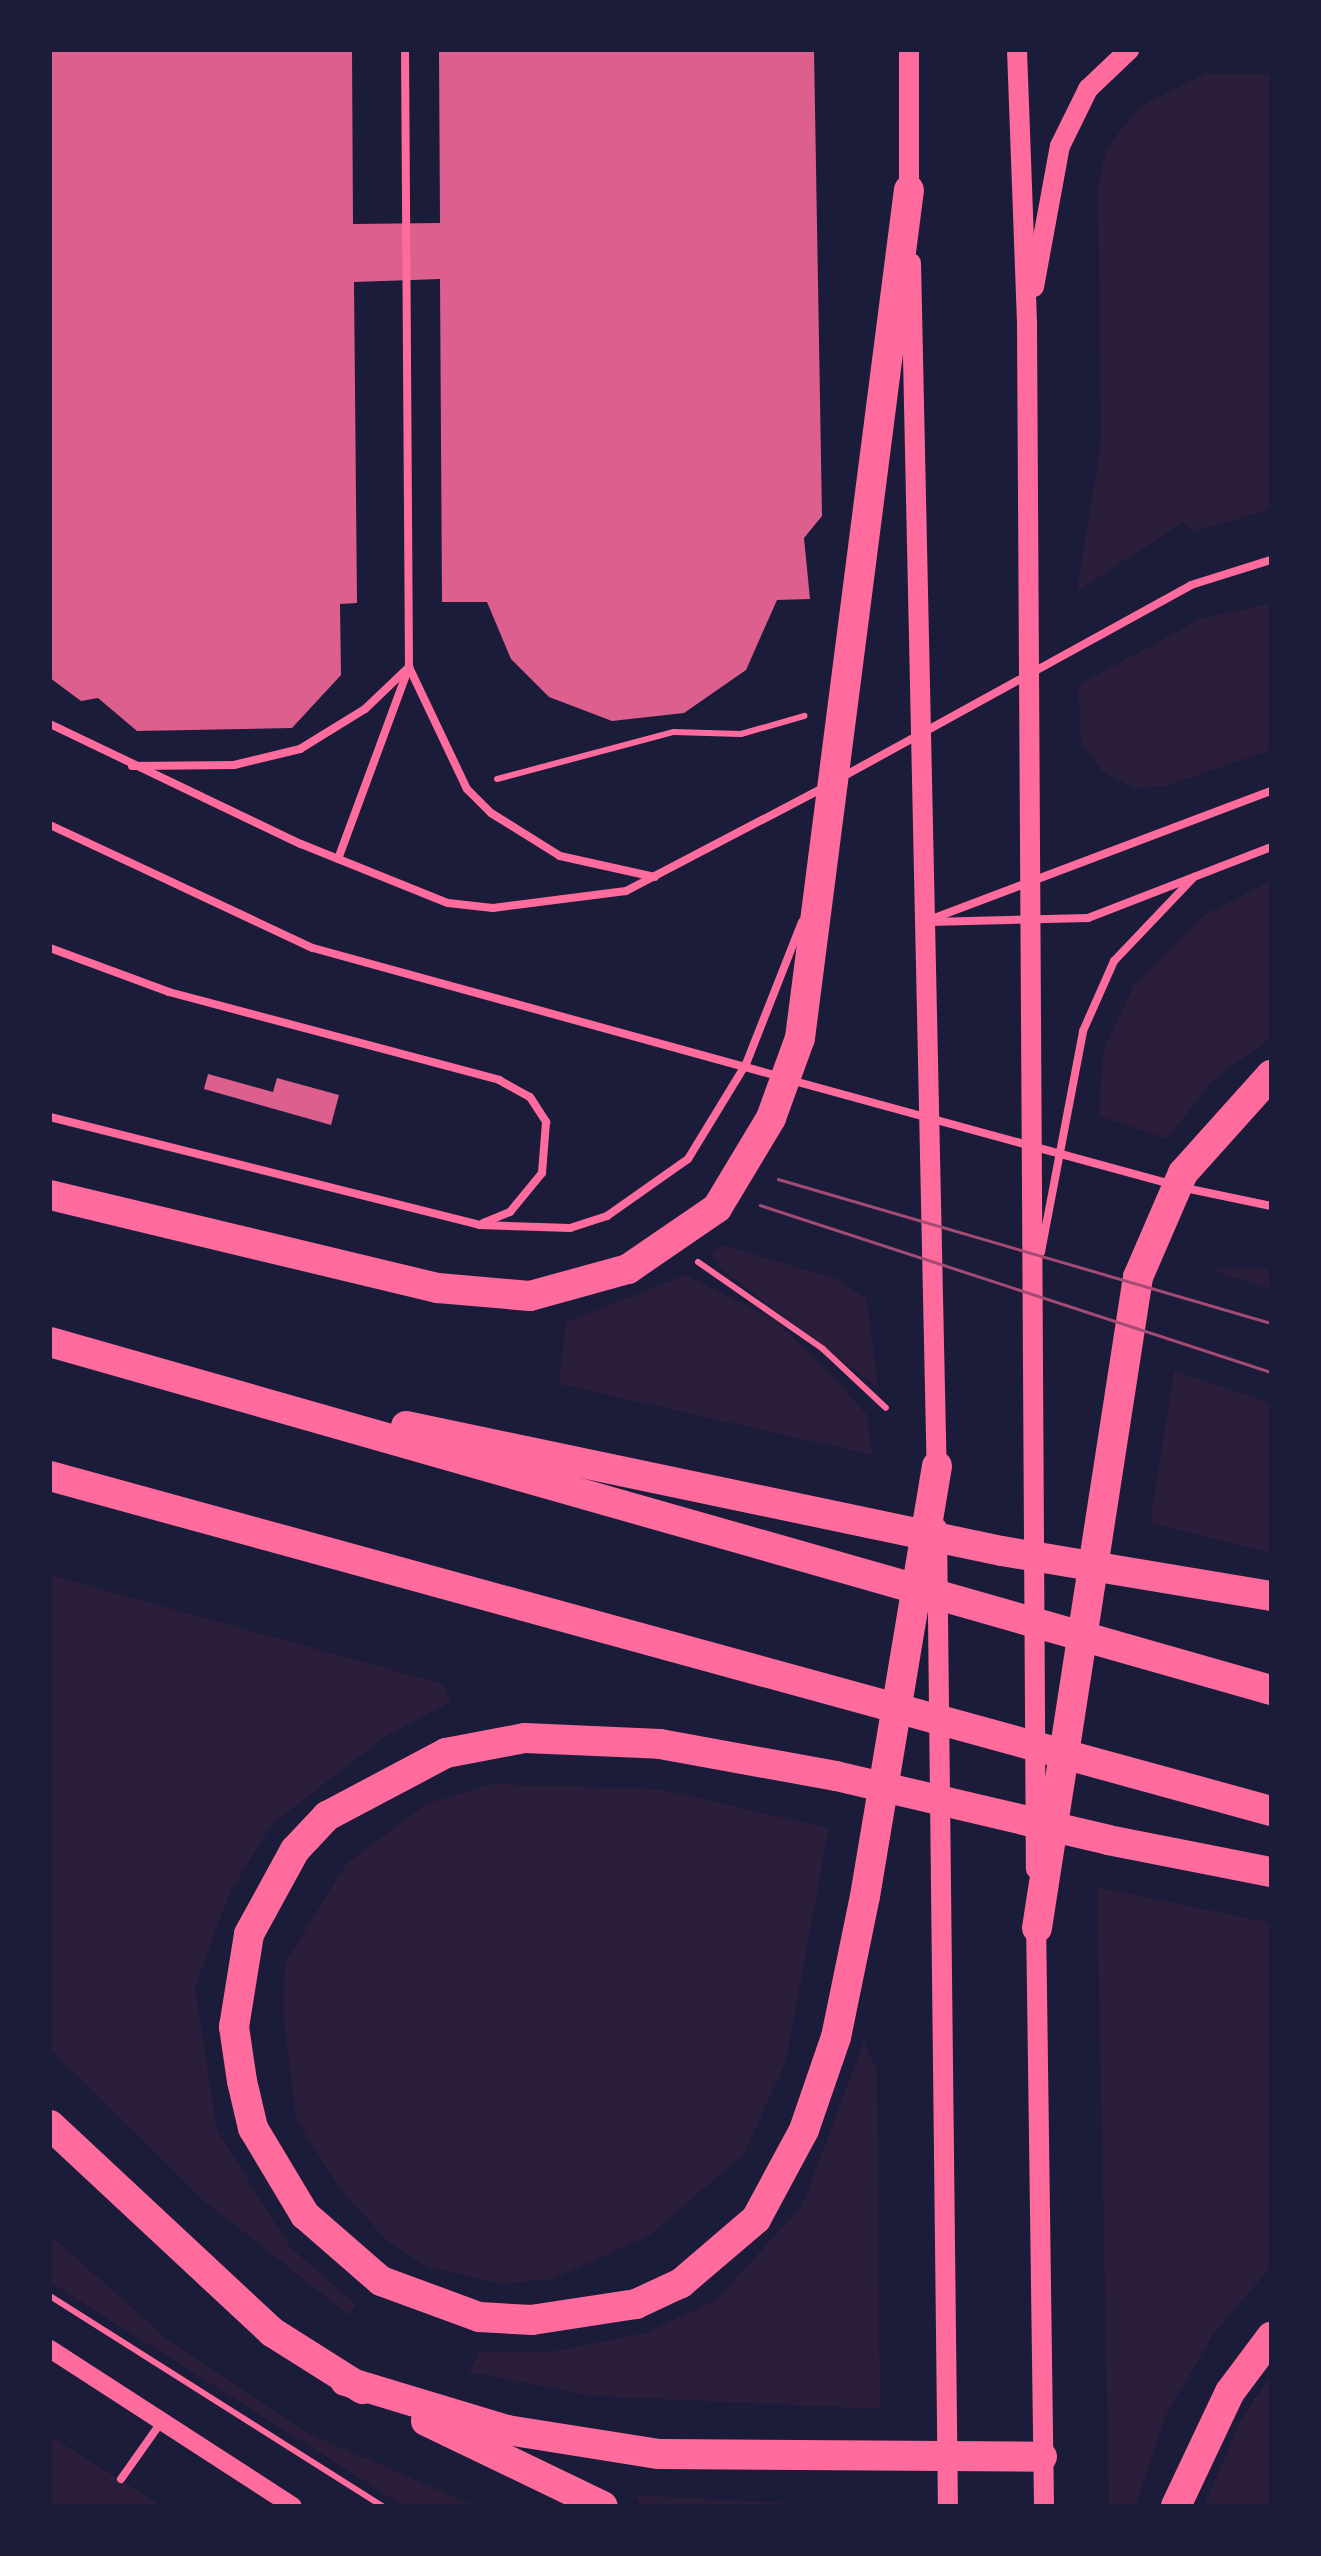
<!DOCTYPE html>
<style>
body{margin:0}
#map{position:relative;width:1321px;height:2556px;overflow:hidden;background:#1b1b3a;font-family:Karla,sans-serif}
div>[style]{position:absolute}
.green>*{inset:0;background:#2a1e3b}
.building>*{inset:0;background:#dd5f8e}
.path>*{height:6px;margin:-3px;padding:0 3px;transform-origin:3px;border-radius:3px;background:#ff6b9d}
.service>*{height:8px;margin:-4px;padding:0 4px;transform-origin:4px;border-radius:4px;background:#ff6b9d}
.tertiary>*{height:18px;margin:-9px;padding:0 9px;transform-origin:9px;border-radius:9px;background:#ff6b9d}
.secondary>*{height:20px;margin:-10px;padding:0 10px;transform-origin:10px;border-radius:10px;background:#ff6b9d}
.motorway>*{height:30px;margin:-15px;padding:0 15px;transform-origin:15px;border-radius:15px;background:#ff6b9d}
.tram>*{height:2.5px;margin:-1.25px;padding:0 1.25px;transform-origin:1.25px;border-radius:1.25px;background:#a44b75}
span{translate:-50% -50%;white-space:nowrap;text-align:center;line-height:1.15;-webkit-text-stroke:8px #1b1b3a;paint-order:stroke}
.frame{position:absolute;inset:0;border:52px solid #1b1b3a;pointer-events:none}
</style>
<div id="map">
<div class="green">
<div style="clip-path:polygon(1206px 73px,1271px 74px,1271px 509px,1193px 532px,1184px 522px,1077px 591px,1101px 441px,1098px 189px,1106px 149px,1140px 106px)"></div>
<div style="clip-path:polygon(1271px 603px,1271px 750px,1163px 787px,1135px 788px,1103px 772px,1081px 743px,1078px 685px,1200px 619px)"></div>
<div style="clip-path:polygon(1271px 881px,1271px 1038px,1214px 1079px,1167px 1139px,1099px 1116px,1103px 1051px,1134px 985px,1204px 915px)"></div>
<div style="clip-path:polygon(723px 1245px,840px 1280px,867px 1299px,878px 1388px,721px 1269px,710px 1252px)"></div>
<div style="clip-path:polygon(1208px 1269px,1271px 1269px,1271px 1289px,1230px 1276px)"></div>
<div style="clip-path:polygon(685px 1275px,773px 1319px,827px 1370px,867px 1415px,872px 1455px,559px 1384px,566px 1322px)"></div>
<div style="clip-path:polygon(1174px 1371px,1271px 1403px,1271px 1553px,1150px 1523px)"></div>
<div style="clip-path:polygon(50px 1575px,443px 1684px,451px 1702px,386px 1736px,272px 1824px,230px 1892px,195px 1987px,217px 2130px,290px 2247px,356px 2305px,349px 2315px,203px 2200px,50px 2049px)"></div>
<div style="clip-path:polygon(492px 1784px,659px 1789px,829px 1828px,786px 2061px,744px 2154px,649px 2236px,552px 2279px,503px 2284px,428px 2267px,389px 2243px,339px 2188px,296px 2119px,283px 2011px,285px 1963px,346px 1864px,426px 1804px)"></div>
<div style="clip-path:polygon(1097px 1887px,1271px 1923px,1271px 2267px,1215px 2332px,1167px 2413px,1136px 2506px,1109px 2506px)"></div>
<div style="clip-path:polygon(864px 2041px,877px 2071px,880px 2409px,591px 2396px,469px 2372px,479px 2352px,550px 2352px,645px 2333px,716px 2300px,802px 2206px)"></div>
<div style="clip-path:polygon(50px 2235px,167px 2339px,307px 2433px,476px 2506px,404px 2506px,50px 2282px)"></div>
<div style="clip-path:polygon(1271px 2374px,1271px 2506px,1204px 2506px,1239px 2424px)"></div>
<div style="clip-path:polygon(50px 2436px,162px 2506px,50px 2506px)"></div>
<div style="clip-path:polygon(635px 2495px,838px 2506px,641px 2506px)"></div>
</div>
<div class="building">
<div style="clip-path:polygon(50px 50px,352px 50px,353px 224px,440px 223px,439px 50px,814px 50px,822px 516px,804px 538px,810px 599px,777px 600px,746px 670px,684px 713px,612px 721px,549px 697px,511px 659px,487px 602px,442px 602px,440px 279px,354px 282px,357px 603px,340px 604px,341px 675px,292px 728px,137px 731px,98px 698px,81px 701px,50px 678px)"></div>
<div style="clip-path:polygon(208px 1074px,273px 1092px,277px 1078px,339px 1095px,331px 1125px,204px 1089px)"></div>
</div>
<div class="path">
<div style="left:497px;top:779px;width:183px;rotate:-14.9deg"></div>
<div style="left:674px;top:732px;width:67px;rotate:1.7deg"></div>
<div style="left:741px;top:734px;width:66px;rotate:-15.9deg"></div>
<div style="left:698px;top:1262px;width:152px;rotate:34.8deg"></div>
<div style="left:823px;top:1349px;width:86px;rotate:43.1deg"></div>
<div style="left:50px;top:2296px;width:393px;rotate:32.3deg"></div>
</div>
<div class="service">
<div style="left:50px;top:724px;width:278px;rotate:25.6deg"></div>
<div style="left:301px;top:844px;width:158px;rotate:21.9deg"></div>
<div style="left:448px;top:903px;width:45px;rotate:6.3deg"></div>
<div style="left:493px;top:908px;width:134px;rotate:-7.3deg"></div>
<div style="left:626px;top:891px;width:222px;rotate:-27.6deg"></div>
<div style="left:132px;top:766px;width:102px;rotate:-0.6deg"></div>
<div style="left:234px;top:765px;width:68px;rotate:-13.6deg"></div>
<div style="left:300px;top:749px;width:76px;rotate:-31.6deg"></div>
<div style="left:365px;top:709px;width:61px;rotate:-43.7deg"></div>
<div style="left:409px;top:667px;width:135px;rotate:64.6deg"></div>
<div style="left:467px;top:789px;width:34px;rotate:45deg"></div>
<div style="left:491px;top:813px;width:81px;rotate:31.9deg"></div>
<div style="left:560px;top:856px;width:97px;rotate:12.5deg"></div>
<div style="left:844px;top:776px;width:396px;rotate:-28.8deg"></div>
<div style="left:1191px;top:585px;width:84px;rotate:-17.4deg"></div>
<div style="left:50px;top:825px;width:290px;rotate:25.1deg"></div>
<div style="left:313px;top:948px;width:484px;rotate:15.4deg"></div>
<div style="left:338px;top:859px;width:205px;rotate:-69.7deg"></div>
<div style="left:409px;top:667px;width:617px;rotate:-90.37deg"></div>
<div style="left:929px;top:920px;width:366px;rotate:-20.7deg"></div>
<div style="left:929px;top:922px;width:159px;rotate:-1.4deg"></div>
<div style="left:1088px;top:918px;width:196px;rotate:-21.2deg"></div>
<div style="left:50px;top:948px;width:127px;rotate:20.3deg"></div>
<div style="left:169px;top:992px;width:342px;rotate:14.9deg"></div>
<div style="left:499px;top:1080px;width:35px;rotate:29deg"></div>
<div style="left:530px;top:1097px;width:30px;rotate:57deg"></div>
<div style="left:546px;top:1122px;width:51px;rotate:94.5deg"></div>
<div style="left:542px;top:1173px;width:50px;rotate:129.4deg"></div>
<div style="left:510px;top:1212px;width:29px;rotate:158deg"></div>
<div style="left:794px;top:1081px;width:391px;rotate:15.3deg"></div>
<div style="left:50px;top:1117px;width:442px;rotate:14.1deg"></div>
<div style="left:479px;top:1225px;width:91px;rotate:1.9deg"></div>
<div style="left:570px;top:1228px;width:39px;rotate:-18deg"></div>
<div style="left:607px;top:1216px;width:99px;rotate:-35.1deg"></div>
<div style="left:688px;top:1159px;width:111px;rotate:-58.6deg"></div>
<div style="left:746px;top:1064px;width:153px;rotate:-68.5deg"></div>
<div style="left:1185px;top:1188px;width:88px;rotate:11.8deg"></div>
<div style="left:1041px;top:1252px;width:225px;rotate:-79.2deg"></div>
<div style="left:1083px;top:1031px;width:77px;rotate:-66.1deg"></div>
<div style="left:1114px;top:961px;width:116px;rotate:-46.4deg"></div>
<div style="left:121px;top:2479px;width:71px;rotate:-54.7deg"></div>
</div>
<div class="tertiary">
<div style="left:50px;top:2349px;width:289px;rotate:32.9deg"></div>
</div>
<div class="secondary">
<div style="left:909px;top:50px;width:149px;rotate:90deg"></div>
<div style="left:1017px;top:50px;width:274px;rotate:87.9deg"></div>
<div style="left:1027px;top:324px;width:1545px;rotate:89.67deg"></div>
<div style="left:911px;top:263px;width:1216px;rotate:88.78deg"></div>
<div style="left:1034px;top:287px;width:143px;rotate:-79.6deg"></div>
<div style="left:1060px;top:146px;width:64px;rotate:-63.8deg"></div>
<div style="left:1088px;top:89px;width:57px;rotate:-43.6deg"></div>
<div style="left:937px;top:1528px;width:978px;rotate:89.36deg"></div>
<div style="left:1036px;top:1918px;width:588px;rotate:89.22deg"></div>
</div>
<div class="motorway">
<div style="left:50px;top:1195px;width:399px;rotate:13.5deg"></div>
<div style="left:438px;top:1288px;width:92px;rotate:5deg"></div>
<div style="left:530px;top:1296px;width:102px;rotate:-15.4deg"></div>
<div style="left:628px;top:1269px;width:108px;rotate:-34.4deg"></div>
<div style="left:717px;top:1208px;width:105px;rotate:-59deg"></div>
<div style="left:771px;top:1118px;width:85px;rotate:-70.1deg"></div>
<div style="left:800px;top:1038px;width:855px;rotate:-82.68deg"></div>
<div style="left:50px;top:1342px;width:1270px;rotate:15.91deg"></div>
<div style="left:406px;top:1426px;width:609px;rotate:11.85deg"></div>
<div style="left:1002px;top:1551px;width:273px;rotate:9.5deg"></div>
<div style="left:937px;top:1466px;width:436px;rotate:99.5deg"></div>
<div style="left:865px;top:1896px;width:144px;rotate:101.6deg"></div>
<div style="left:836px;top:2037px;width:98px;rotate:109deg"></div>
<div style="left:804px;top:2130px;width:101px;rotate:118.3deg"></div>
<div style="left:756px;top:2219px;width:99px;rotate:139.5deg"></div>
<div style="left:681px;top:2283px;width:50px;rotate:155deg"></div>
<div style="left:636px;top:2304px;width:105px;rotate:171.3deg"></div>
<div style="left:532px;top:2320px;width:53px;rotate:-176.8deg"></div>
<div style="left:479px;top:2317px;width:104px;rotate:-159.8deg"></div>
<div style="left:381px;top:2281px;width:101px;rotate:-139deg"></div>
<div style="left:305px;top:2215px;width:101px;rotate:-120.9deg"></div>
<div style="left:253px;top:2128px;width:48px;rotate:-103.2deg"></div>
<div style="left:242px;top:2081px;width:55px;rotate:-98.4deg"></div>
<div style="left:234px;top:2027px;width:94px;rotate:-80.8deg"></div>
<div style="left:249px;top:1934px;width:96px;rotate:-61.3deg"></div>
<div style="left:295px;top:1850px;width:47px;rotate:-46.7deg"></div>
<div style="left:327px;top:1816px;width:135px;rotate:-27.9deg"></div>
<div style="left:446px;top:1753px;width:80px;rotate:-10.8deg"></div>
<div style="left:525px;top:1738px;width:135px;rotate:2.5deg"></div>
<div style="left:660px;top:1744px;width:179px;rotate:10.3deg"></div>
<div style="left:836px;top:1776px;width:279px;rotate:13.2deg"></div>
<div style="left:1108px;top:1840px;width:166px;rotate:11.1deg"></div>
<div style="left:50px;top:1476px;width:1266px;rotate:15.34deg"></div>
<div style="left:1037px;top:1928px;width:659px;rotate:-81.18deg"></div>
<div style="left:1138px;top:1277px;width:113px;rotate:-66.6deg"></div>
<div style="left:1183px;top:1173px;width:132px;rotate:-48.1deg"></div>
<div style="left:50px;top:2125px;width:304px;rotate:43deg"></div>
<div style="left:272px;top:2332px;width:107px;rotate:32.3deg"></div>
<div style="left:345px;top:2381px;width:169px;rotate:16.8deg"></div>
<div style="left:507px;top:2430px;width:154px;rotate:9deg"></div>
<div style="left:659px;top:2454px;width:383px;rotate:0.4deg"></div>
<div style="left:426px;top:2421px;width:196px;rotate:25.7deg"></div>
<div style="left:1176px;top:2506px;width:126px;rotate:-64.7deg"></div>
<div style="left:1230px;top:2392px;width:69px;rotate:-53.3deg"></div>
</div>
<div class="tram">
<div style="left:778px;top:1179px;width:514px;rotate:16.28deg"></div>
<div style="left:760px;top:1205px;width:538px;rotate:18.1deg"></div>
</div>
<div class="frame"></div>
</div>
